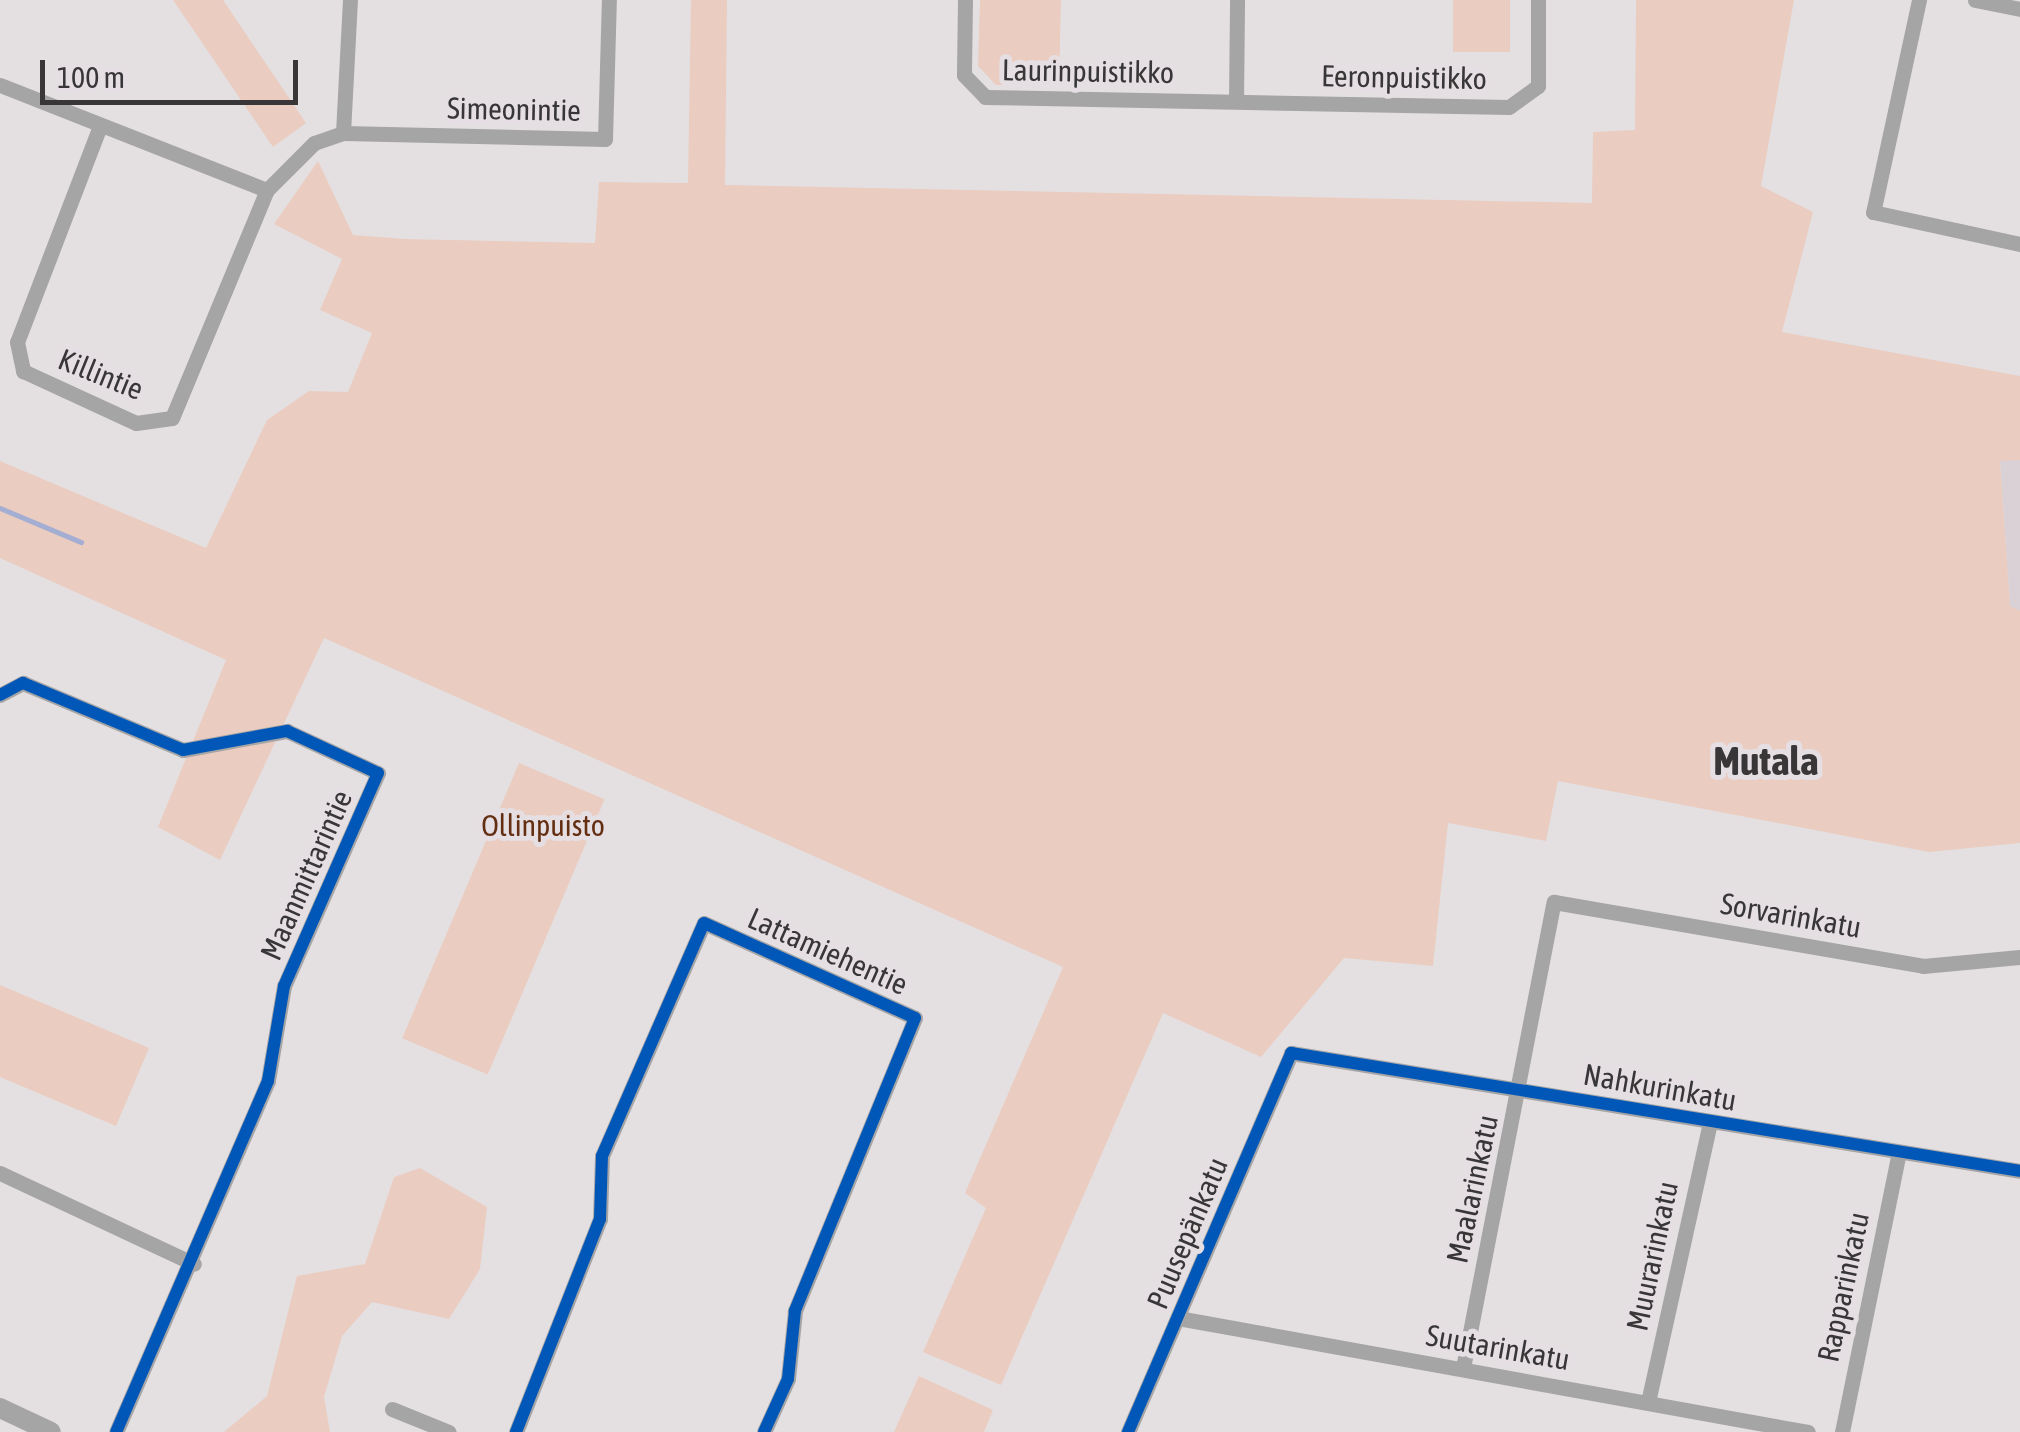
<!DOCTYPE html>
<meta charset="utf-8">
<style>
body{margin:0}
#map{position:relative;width:2020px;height:1432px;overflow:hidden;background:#e4e0e2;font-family:"Asap Condensed",sans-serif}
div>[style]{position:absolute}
.built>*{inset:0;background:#d9d1d5}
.green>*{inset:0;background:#eaccc0;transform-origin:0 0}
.stream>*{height:5px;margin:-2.5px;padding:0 2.5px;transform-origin:2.5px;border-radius:2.5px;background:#a4aed2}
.minor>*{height:15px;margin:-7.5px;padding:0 7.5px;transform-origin:7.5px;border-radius:7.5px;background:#a6a5a6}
.tertiary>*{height:20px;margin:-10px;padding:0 10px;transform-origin:10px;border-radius:10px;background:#a6a5a6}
.cycleway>*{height:12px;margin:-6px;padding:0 6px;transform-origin:6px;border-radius:6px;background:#0057b8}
span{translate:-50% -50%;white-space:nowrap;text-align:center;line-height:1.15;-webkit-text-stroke:10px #e5dfe3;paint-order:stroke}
.street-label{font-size:30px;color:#383637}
.park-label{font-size:30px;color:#632e11}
.district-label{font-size:40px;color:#383637;font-weight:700}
.scale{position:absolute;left:40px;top:60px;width:258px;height:45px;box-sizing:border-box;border:5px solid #383637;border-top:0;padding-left:12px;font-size:30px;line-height:35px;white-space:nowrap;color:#383637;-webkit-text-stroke:8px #e5dfe3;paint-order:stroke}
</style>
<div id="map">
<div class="built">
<div style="clip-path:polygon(2000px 460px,2020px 460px,2020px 611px,2010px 607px)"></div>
</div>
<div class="green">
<div style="clip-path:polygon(173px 0,223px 0,306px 123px,273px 147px)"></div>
<div style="clip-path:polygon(691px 0,727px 0,725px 185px,1592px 203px,1593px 132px,1635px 130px,1636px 0,1794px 0,1761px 186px,1813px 212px,1782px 332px,2020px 376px,2020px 460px,2000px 461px,2010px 606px,2020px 611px,2020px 843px,1929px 852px,1558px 781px,1546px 841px,1448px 823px,1433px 966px,1344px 958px,1261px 1057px,1163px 1013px,1001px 1385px,923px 1352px,986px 1208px,965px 1193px,1063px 967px,324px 638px,220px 860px,158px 827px,226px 660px,0 558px,0 461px,206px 548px,267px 420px,309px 391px,348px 392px,372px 333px,320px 310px,342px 259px,274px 224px,318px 161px,353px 235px,404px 239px,595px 243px,599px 182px,688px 183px)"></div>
<div style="clip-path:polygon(980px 0,1061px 0,1059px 84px,996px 85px,978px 66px)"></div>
<div style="left:1453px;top:0;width:57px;height:52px"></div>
<div style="left:519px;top:763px;width:93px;height:299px;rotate:23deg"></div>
<div style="clip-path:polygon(0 985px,149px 1048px,116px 1126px,0 1077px)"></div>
<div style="clip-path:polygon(420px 1168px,487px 1207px,480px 1269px,449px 1319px,372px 1302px,342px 1336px,324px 1397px,330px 1432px,224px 1432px,267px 1396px,297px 1276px,365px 1264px,394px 1177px)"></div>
<div style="clip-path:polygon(919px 1376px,993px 1410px,984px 1432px,894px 1432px)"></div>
</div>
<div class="stream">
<div style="left:0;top:508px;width:88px;rotate:22.8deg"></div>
</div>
<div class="minor">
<div style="left:965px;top:0;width:75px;rotate:90.8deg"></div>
<div style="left:964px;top:75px;width:30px;rotate:46deg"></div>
<div style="left:985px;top:97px;width:524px;rotate:1.09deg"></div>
<div style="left:1509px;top:107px;width:36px;rotate:-36deg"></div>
<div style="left:1538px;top:86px;width:86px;rotate:-90deg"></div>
<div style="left:1919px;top:0;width:217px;rotate:102.2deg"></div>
<div style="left:1873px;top:212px;width:150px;rotate:12.3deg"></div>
<div style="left:1975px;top:0;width:46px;rotate:11.3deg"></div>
<div style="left:0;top:85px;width:287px;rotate:21.5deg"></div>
<div style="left:267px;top:190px;width:66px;rotate:-45deg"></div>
<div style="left:314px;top:143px;width:31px;rotate:-19deg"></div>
<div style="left:343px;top:133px;width:133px;rotate:-87deg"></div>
<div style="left:1236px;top:101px;width:101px;rotate:-89.4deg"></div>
<div style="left:100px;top:126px;width:231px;rotate:111deg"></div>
<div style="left:17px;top:342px;width:30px;rotate:78deg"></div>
<div style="left:23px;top:371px;width:124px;rotate:24.7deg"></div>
<div style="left:136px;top:423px;width:36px;rotate:-8deg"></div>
<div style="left:172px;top:418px;width:247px;rotate:-67.4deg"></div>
<div style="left:343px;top:133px;width:262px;rotate:1.3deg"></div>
<div style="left:605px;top:139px;width:139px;rotate:-88.4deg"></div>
<div style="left:0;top:695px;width:26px;rotate:-28deg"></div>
<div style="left:23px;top:683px;width:173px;rotate:22.7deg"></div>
<div style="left:183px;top:750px;width:106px;rotate:-10.4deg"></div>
<div style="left:287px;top:731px;width:100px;rotate:24.8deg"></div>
<div style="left:378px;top:773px;width:233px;rotate:113.8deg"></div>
<div style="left:284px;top:986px;width:96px;rotate:99.6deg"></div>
<div style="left:268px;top:1081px;width:382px;rotate:113.4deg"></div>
<div style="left:0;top:1173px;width:214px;rotate:25.1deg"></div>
<div style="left:1178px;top:1318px;width:640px;rotate:10.26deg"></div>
<div style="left:1463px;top:1368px;width:475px;rotate:-79deg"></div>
<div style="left:1554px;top:902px;width:375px;rotate:9.8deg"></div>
<div style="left:1923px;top:966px;width:97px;rotate:-5.3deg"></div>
<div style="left:1648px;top:1402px;width:287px;rotate:-77.5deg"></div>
<div style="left:392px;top:1409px;width:61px;rotate:22deg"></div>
<div style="left:516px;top:1432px;width:229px;rotate:-68.5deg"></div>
<div style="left:600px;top:1219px;width:63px;rotate:-88.2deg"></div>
<div style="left:602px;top:1156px;width:254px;rotate:-66.4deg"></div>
<div style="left:704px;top:923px;width:231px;rotate:24.2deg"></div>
<div style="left:915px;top:1018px;width:317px;rotate:112.3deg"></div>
<div style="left:795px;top:1311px;width:68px;rotate:95.9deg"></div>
<div style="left:788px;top:1379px;width:58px;rotate:114.4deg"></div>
<div style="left:1128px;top:1432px;width:413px;rotate:-66.7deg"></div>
<div style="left:1291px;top:1053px;width:738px;rotate:9.19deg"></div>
<div style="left:1842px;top:1432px;width:285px;rotate:-78.5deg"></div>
</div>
<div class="tertiary">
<div style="left:0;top:1408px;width:56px;rotate:25.2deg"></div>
</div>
<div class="cycleway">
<div style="left:0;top:695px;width:26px;rotate:-28deg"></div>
<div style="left:23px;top:683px;width:173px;rotate:22.7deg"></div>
<div style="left:183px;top:750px;width:106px;rotate:-10.4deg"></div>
<div style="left:287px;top:731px;width:100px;rotate:24.8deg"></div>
<div style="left:378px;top:773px;width:233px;rotate:113.8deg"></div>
<div style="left:284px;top:986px;width:96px;rotate:99.6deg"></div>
<div style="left:268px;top:1081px;width:382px;rotate:113.4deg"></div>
<div style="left:516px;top:1432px;width:229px;rotate:-68.5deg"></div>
<div style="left:600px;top:1219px;width:63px;rotate:-88.2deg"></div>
<div style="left:602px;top:1156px;width:254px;rotate:-66.4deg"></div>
<div style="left:704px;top:923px;width:231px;rotate:24.2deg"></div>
<div style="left:915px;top:1018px;width:317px;rotate:112.3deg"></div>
<div style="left:795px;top:1311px;width:68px;rotate:95.9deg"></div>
<div style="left:788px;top:1379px;width:58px;rotate:114.4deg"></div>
<div style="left:1128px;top:1432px;width:413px;rotate:-66.7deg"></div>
<div style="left:1291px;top:1053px;width:738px;rotate:9.19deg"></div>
</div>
<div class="street-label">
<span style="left:1088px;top:71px;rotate:1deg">Laurinpuistikko</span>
<span style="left:1404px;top:77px;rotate:1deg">Eeronpuistikko</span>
<span style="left:514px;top:109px;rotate:1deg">Simeonintie</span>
<span style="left:101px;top:374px;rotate:22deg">Killintie</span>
<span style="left:306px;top:875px;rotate:-66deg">Maanmittarintie</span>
<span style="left:1791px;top:915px;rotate:10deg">Sorvarinkatu</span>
<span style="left:828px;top:951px;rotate:24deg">Lattamiehentie</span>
<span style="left:1660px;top:1087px;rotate:10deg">Nahkurinkatu</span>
<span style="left:1472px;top:1189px;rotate:-78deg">Maalarinkatu</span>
<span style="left:1187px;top:1233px;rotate:-67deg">Puusepänkatu</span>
<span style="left:1652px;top:1256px;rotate:-78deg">Muurarinkatu</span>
<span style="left:1843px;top:1287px;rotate:-78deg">Rapparinkatu</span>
<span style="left:1498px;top:1347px;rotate:10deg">Suutarinkatu</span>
</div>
<div class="park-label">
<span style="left:543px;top:825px">Ollinpuisto</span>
</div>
<div class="district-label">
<span style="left:1766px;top:761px">Mutala</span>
</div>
<div class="scale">100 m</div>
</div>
